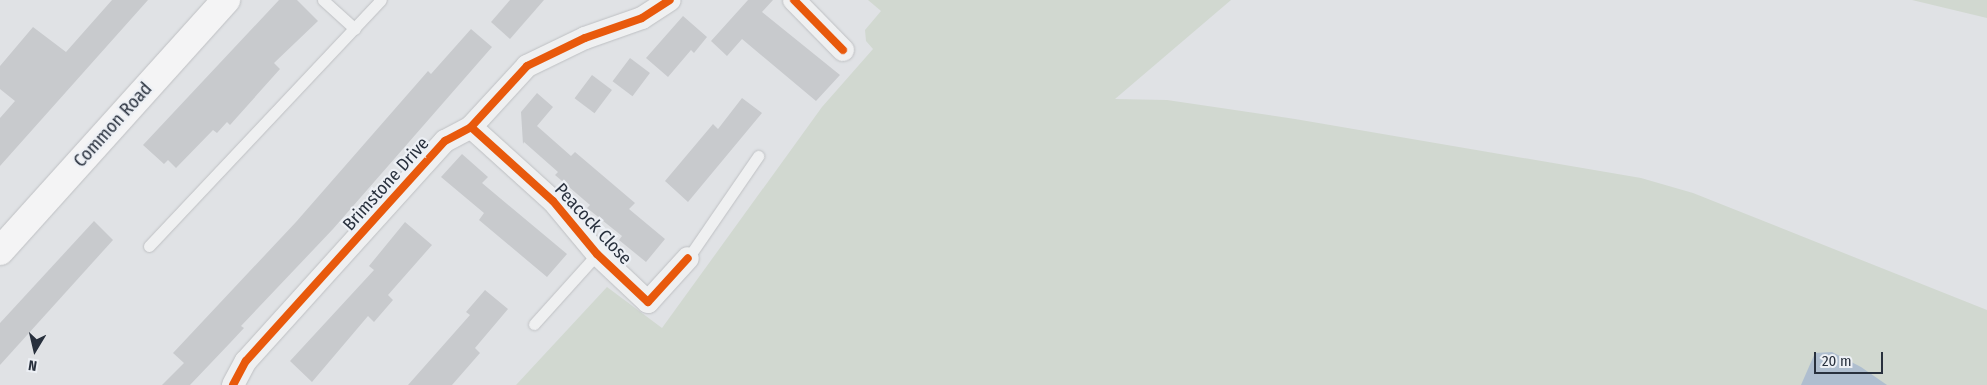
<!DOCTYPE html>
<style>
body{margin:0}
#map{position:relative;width:1987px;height:385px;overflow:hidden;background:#e0e2e5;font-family:"Fira Sans Condensed",sans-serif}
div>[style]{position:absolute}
.green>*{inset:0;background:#d1d8d0}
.water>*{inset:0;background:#afbecf}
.building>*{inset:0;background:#c8cacd;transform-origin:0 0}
.roads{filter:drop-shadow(0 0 1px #bec0c3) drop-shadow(0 0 1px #bec0c3)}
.service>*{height:11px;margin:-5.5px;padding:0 5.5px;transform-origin:5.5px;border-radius:5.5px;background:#eff0f1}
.minor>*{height:22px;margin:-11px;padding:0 11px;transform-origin:11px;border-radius:11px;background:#eff0f1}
.primary>*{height:28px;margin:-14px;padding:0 14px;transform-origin:14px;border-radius:14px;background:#f4f4f5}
.cycleway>*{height:8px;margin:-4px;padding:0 4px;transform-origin:4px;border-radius:4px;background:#e8590c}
span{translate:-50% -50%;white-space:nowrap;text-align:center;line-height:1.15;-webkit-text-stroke:4.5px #edf0f5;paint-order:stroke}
.street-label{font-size:18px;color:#28303d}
.north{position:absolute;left:10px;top:325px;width:50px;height:50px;-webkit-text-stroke:4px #edf0f5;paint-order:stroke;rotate:189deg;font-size:14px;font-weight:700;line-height:20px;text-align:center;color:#28303d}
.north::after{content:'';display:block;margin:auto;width:18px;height:22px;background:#28303d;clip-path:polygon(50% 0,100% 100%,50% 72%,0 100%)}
.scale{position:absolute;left:1814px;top:352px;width:69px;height:22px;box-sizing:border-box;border:2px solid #28303d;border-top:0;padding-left:6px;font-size:15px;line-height:18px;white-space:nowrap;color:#28303d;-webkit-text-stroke:4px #edf0f5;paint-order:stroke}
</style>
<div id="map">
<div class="green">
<div style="clip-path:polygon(868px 0,1231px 0,1115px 99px,1167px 100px,1295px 119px,1641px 178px,1693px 193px,1987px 310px,1987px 385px,516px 385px,607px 287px,662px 328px,822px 107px,873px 49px,866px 41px,865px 30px,881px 11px)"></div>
<div style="clip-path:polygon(1912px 0,1987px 0,1987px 18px)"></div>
</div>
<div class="water">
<div style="clip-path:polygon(1832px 352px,1861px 367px,1887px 385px,1801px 385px,1815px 353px)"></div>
</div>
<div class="building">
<div style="clip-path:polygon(112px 0,148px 0,0 166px,0 118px,15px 101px,0 89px,0 66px,33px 27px,66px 52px)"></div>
<div style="clip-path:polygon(279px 0,297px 0,318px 21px,274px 63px,280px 69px,230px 125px,227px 122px,217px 133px,213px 130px,176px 168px,168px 160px,164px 164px,143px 145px)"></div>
<div style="clip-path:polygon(510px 0,544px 0,510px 39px,491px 22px)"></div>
<div style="clip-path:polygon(748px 0,773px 0,762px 12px,840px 75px,816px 101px,742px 39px,727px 56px,711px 41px)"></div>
<div style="clip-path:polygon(683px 16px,707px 37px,694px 53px,691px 50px,668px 77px,646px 58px)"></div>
<div style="clip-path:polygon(471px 29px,492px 47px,333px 229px,241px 326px,244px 328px,230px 343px,190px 385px,162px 385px,184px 363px,173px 353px,296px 222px,428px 71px,431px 74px)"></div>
<div style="left:630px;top:58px;width:25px;height:29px;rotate:37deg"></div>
<div style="left:592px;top:75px;width:25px;height:29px;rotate:37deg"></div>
<div style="clip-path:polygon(537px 93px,553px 107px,537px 126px,571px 156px,575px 152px,635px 203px,629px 209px,665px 239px,646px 262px,619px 240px,622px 236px,587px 208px,590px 205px,555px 175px,558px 172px,524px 142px,523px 144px,521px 112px)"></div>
<div style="clip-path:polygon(742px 98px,762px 113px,688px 202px,665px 181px,713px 124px,718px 129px)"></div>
<div style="clip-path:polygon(462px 154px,488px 177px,482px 183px,567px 254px,547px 277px,479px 220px,484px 213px,441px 177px)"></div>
<div style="clip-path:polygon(94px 221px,113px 240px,0 365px,0 323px)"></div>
<div style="clip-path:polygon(405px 222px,432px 245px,388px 295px,393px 300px,374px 322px,368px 316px,312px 382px,290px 361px,374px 270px,369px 266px)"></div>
<div style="clip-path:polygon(485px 290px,508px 309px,475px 348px,480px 353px,452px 385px,408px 385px,470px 315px,466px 312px)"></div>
</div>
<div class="roads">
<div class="service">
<div style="left:323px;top:0;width:43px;rotate:42.2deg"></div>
<div style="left:149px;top:246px;width:338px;rotate:-46.7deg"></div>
<div style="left:688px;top:258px;width:124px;rotate:-55.5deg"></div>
<div style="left:534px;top:324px;width:94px;rotate:-48deg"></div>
</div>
<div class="minor">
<div style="left:794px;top:0;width:70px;rotate:45.6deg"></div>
<div style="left:471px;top:127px;width:110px;rotate:42.1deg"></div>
<div style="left:553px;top:201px;width:69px;rotate:50.3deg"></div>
<div style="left:597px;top:254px;width:70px;rotate:43.3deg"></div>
<div style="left:648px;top:302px;width:59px;rotate:-47.7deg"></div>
<div style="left:233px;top:385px;width:27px;rotate:-62deg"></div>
<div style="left:246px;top:361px;width:297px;rotate:-47.9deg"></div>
<div style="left:445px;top:141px;width:30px;rotate:-28deg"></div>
<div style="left:471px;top:127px;width:83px;rotate:-47.4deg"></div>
<div style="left:527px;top:66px;width:64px;rotate:-25.8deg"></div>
<div style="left:585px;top:38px;width:60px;rotate:-19.3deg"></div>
<div style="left:642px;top:18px;width:33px;rotate:-33deg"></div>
</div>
<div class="primary">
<div style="left:0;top:251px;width:338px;rotate:-48deg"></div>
</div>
</div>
<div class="cycleway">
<div style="left:794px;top:0;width:70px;rotate:45.6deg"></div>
<div style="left:471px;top:127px;width:110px;rotate:42.1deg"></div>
<div style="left:553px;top:201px;width:69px;rotate:50.3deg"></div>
<div style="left:597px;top:254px;width:70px;rotate:43.3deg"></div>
<div style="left:648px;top:302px;width:59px;rotate:-47.7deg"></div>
<div style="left:233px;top:385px;width:27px;rotate:-62deg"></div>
<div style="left:246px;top:361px;width:297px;rotate:-47.9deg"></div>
<div style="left:445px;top:141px;width:30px;rotate:-28deg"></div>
<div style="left:471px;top:127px;width:83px;rotate:-47.4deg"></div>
<div style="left:527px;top:66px;width:64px;rotate:-25.8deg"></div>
<div style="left:585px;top:38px;width:60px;rotate:-19.3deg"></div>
<div style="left:642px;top:18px;width:33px;rotate:-33deg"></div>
</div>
<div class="street-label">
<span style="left:113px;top:125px;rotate:-48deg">Common Road</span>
<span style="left:386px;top:184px;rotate:-48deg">Brimstone Drive</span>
<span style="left:593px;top:224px;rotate:47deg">Peacock Close</span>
</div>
<div class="north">N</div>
<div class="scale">20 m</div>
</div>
